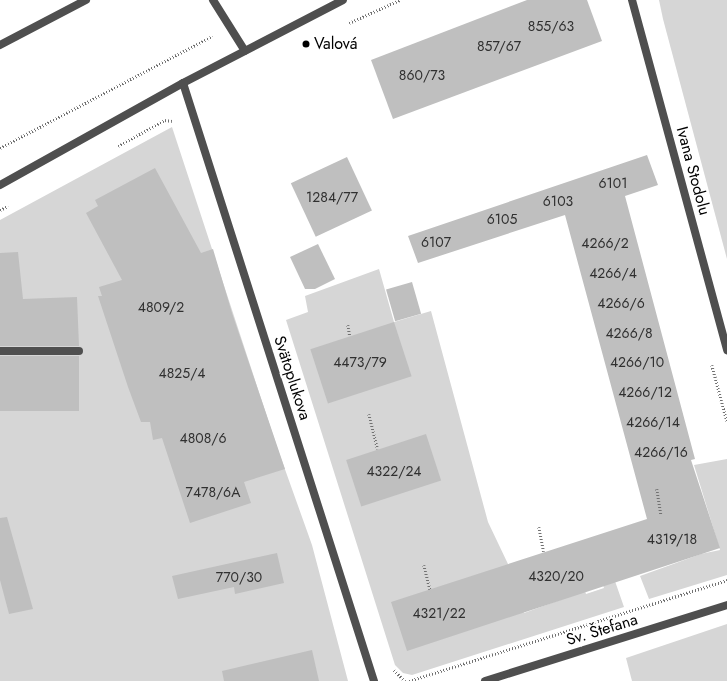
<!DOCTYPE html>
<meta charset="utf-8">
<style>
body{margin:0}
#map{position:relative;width:727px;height:681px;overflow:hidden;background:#fff;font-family:Jost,sans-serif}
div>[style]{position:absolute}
.green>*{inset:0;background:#d6d6d6}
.building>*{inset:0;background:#bfbfbf;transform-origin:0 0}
.path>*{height:2.5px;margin-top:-1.25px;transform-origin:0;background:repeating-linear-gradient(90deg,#717171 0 1px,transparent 0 3px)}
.lane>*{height:8px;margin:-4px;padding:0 4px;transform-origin:4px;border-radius:4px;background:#4f4f4f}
.street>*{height:8px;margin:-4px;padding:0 4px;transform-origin:4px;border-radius:4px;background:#4f4f4f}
.dots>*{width:11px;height:11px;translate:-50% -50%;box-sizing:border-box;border:2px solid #fff;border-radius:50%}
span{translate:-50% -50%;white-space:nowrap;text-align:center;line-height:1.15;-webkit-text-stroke:4px #fff;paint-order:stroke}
.number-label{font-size:14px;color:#303030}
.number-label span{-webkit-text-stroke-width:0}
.poi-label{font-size:16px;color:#000}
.left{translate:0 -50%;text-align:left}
.street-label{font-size:16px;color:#000}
</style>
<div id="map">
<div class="green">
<div style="clip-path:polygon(659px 0,727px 0,727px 259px,663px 19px)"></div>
<div style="clip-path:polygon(172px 127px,277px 447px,312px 545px,348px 681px,0 681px,0 220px)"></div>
<div style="clip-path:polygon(379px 269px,394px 322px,431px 311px,488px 522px,508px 564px,524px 613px,585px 591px,586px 594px,604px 588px,588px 538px,600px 538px,624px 607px,412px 675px,403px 673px,395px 665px,286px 320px,308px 312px,305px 296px)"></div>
<div style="clip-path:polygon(727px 459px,727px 575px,649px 599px,640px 576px,701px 554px,720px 550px,694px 465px)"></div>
<div style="clip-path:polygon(727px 624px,727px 681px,632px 681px,626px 658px)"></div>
</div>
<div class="building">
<div style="clip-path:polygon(527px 0,587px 0,602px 41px,393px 119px,371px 60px)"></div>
<div style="clip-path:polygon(647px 155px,658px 185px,625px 196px,695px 459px,691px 460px,720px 548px,407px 651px,391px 602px,647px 519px,565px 215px,418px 263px,408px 236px)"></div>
<div style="left:347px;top:157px;width:59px;height:62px;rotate:65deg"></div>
<div style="clip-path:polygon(155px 168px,201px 253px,213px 249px,232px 313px,285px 469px,244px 482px,251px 503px,190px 523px,162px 438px,153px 440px,150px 422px,141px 422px,128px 387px,98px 296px,102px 296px,99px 287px,122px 280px,86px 213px,98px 206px,95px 200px)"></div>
<div style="clip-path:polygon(318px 244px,335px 279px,315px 289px,305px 289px,290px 257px)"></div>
<div style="clip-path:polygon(18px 252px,23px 299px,77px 297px,79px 346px,0 346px,0 253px)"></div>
<div style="left:412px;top:282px;width:33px;height:27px;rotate:74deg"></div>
<div style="left:394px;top:322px;width:57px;height:88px;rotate:72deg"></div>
<div style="left:0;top:356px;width:79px;height:55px"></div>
<div style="left:426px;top:434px;width:49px;height:84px;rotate:72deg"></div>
<div style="clip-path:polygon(7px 517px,33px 609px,9px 614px,0 580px,0 518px)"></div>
<div style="clip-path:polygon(277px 553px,284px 583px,235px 594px,234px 587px,178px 599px,172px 576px)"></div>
<div style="clip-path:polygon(312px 650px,319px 681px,224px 681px,222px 671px)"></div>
</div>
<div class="path">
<div style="left:349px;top:23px;width:56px;rotate:-24.3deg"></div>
<div style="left:118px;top:146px;width:54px;rotate:-29deg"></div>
<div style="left:165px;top:120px;width:7px;rotate:8deg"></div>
<div style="left:0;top:148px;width:240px;rotate:-27.8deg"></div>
<div style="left:0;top:210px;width:9px;rotate:-27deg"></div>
<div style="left:348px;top:325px;width:11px;rotate:80deg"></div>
<div style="left:712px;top:365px;width:58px;rotate:75deg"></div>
<div style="left:369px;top:414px;width:36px;rotate:76deg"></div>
<div style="left:657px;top:489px;width:26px;rotate:81deg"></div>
<div style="left:539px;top:527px;width:25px;rotate:79deg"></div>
<div style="left:424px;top:565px;width:25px;rotate:76deg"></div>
<div style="left:394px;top:670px;width:16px;rotate:45deg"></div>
<div style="left:409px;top:681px;width:334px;rotate:-17.6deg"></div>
</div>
<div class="lane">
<div style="left:213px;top:0;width:60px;rotate:57.9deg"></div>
<div style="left:0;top:45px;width:97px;rotate:-27.6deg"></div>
</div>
<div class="street">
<div style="left:632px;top:0;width:363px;rotate:74.8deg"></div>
<div style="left:183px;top:83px;width:628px;rotate:72.29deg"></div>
<div style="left:0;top:185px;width:210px;rotate:-29.1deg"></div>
<div style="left:183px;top:83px;width:180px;rotate:-27.4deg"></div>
<div style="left:0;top:351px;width:79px"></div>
<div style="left:485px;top:681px;width:254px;rotate:-17.4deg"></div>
</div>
<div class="dots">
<div style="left:306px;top:44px;background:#000"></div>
</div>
<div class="number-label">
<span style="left:551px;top:26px">855/63</span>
<span style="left:499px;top:46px">857/67</span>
<span style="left:422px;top:75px">860/73</span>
<span style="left:613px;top:183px">6101</span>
<span style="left:332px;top:197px">1284/77</span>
<span style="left:558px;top:201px">6103</span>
<span style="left:502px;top:219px">6105</span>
<span style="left:436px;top:242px">6107</span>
<span style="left:605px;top:243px">4266/2</span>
<span style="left:613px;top:273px">4266/4</span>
<span style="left:621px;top:303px">4266/6</span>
<span style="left:161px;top:307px">4809/2</span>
<span style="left:629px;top:333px">4266/8</span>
<span style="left:360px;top:362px">4473/79</span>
<span style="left:637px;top:362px">4266/10</span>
<span style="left:182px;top:373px">4825/4</span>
<span style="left:645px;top:392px">4266/12</span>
<span style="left:653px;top:422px">4266/14</span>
<span style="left:203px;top:438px">4808/6</span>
<span style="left:661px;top:452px">4266/16</span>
<span style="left:394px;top:471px">4322/24</span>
<span style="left:213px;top:492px">7478/6A</span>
<span style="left:672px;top:539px">4319/18</span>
<span style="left:556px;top:576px">4320/20</span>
<span style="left:239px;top:577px">770/30</span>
<span style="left:439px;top:613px">4321/22</span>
</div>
<div class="poi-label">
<span class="left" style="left:314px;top:44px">Valová</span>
</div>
<div class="street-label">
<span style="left:693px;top:171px;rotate:75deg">Ivana Stodolu</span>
<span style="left:292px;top:378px;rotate:72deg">Svätoplukova</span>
<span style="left:602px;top:630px;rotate:-17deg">Sv. Štefana</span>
</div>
</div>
